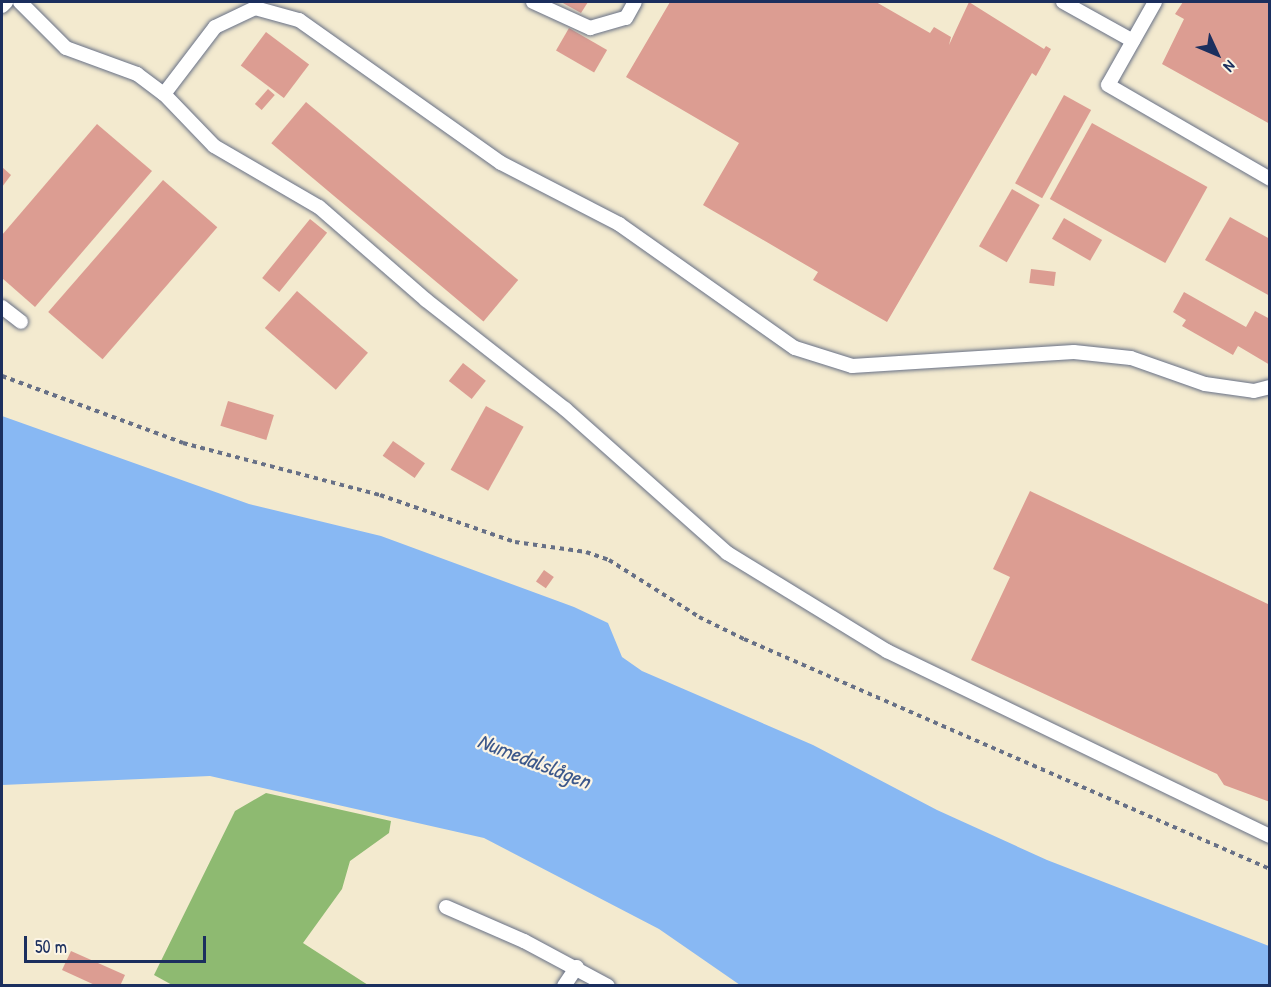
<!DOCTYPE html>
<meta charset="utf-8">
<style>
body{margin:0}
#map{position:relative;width:1271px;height:987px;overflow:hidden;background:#f3eacf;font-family:"Patrick Hand",sans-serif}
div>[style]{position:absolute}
.forest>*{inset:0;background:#8eba71}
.water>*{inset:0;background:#88b8f3}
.building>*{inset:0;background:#dc9d92;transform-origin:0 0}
.path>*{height:4px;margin-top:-2px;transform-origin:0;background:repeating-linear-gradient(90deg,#677086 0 4.5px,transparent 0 9px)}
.roads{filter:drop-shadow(0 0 2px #677086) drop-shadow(0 0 2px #677086)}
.lane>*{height:14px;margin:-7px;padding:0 7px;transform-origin:7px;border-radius:7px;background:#fff}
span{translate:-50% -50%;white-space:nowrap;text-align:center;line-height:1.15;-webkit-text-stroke:4.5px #fcf5e5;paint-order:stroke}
.water-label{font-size:22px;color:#3c588b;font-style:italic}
.frame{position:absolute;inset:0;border:3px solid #1b2f5e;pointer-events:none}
.north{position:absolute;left:1187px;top:24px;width:60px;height:60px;-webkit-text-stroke:4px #fcf5e5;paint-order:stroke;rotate:134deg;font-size:16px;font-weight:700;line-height:24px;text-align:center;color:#1b2f5e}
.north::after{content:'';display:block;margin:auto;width:21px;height:27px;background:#1b2f5e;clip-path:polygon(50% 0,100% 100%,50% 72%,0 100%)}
.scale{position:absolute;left:24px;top:936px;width:182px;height:27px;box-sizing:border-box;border:3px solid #1b2f5e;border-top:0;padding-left:8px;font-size:18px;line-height:21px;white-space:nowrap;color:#1b2f5e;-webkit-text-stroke:4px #fcf5e5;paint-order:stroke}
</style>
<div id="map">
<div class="forest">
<div style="clip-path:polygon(266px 793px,391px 821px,389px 833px,350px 861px,342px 889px,303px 943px,368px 985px,174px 986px,154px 975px,235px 811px)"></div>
</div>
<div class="water">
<div style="clip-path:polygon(2px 416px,249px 504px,381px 536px,574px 607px,608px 623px,622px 657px,642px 671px,813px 745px,937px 810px,1047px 860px,1269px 946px,1269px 985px,740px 985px,659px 929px,484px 838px,210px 776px,2px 785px)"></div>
</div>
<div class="building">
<div style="clip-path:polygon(561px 2px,588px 2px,581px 13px)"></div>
<div style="clip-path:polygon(670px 2px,876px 2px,930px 33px,934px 27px,951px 37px,949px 45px,969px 2px,1044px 49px,1046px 46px,1051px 49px,1036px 76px,1032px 73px,887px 322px,813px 280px,818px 272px,703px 205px,739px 143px,626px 77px)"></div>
<div style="clip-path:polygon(1183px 2px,1270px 2px,1270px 124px,1162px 64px,1184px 19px,1175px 14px)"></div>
<div style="left:569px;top:28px;width:44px;height:26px;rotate:30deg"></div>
<div style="left:266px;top:32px;width:54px;height:42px;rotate:37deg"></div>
<div style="left:268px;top:89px;width:9px;height:20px;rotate:41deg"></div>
<div style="left:1064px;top:95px;width:31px;height:101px;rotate:29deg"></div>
<div style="left:306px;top:102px;width:277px;height:54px;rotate:40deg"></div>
<div style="left:1092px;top:123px;width:132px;height:87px;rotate:29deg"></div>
<div style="clip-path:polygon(97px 124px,152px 171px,35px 307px,2px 278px,2px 235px)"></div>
<div style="clip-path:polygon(2px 167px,11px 175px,2px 187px)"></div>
<div style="left:163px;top:180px;width:72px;height:175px;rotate:41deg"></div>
<div style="left:1012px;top:189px;width:32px;height:66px;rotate:30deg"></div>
<div style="clip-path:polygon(1230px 217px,1270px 239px,1270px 296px,1205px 260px)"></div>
<div style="left:1064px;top:218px;width:44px;height:24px;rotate:30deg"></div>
<div style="left:310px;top:219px;width:22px;height:76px;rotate:39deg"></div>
<div style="left:1031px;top:269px;width:25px;height:14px;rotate:7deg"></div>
<div style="left:297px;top:291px;width:94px;height:49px;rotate:41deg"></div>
<div style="clip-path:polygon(1184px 292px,1246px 327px,1255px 311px,1270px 319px,1270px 365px,1238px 346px,1233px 355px,1182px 326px,1186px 320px,1173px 312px)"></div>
<div style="left:463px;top:363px;width:29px;height:23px;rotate:38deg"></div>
<div style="left:228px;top:401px;width:48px;height:26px;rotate:17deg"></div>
<div style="left:486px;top:406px;width:43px;height:73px;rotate:29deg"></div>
<div style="left:393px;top:441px;width:39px;height:18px;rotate:35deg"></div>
<div style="clip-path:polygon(1030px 491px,1270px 605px,1270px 802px,1224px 785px,1217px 774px,971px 660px,1010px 577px,993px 569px)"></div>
<div style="left:544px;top:570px;width:12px;height:14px;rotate:35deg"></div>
<div style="clip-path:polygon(71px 951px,125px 975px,120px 986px,97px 986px,62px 970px)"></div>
</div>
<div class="path">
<div style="left:2px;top:376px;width:193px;rotate:20.3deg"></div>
<div style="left:183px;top:443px;width:204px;rotate:14.8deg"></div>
<div style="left:380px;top:495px;width:143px;rotate:19.2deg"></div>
<div style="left:515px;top:542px;width:72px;rotate:8deg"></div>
<div style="left:586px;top:552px;width:24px;rotate:19deg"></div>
<div style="left:609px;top:560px;width:107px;rotate:32.3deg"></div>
<div style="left:699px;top:617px;width:50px;rotate:26.1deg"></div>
<div style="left:744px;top:639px;width:574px;rotate:23.62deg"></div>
</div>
<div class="roads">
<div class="lane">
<div style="left:20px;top:2px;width:65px;rotate:45deg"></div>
<div style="left:66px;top:48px;width:76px;rotate:20.1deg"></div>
<div style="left:137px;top:74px;width:34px;rotate:37deg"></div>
<div style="left:164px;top:94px;width:72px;rotate:46.1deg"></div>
<div style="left:214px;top:146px;width:121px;rotate:30.2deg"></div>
<div style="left:319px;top:207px;width:142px;rotate:41deg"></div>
<div style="left:426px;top:300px;width:177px;rotate:38.1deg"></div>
<div style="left:565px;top:409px;width:217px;rotate:41.6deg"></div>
<div style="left:727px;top:553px;width:188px;rotate:31.5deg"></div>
<div style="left:887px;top:651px;width:425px;rotate:25.8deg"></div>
<div style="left:533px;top:2px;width:63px;rotate:24.5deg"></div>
<div style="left:590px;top:28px;width:37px;rotate:-16deg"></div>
<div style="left:626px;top:18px;width:18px;rotate:-61deg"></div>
<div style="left:1063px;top:2px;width:80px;rotate:29.1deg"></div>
<div style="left:1155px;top:2px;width:95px;rotate:119.5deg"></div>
<div style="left:1108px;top:85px;width:187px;rotate:30.1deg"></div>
<div style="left:2px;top:6px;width:6px;rotate:-45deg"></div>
<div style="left:164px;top:94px;width:84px;rotate:-52.7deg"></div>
<div style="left:215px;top:27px;width:44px;rotate:-25.4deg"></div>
<div style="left:255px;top:8px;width:46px;rotate:15.3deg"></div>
<div style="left:299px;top:20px;width:247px;rotate:35.3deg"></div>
<div style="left:501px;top:163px;width:133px;rotate:27.3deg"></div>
<div style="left:619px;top:224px;width:215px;rotate:35.2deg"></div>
<div style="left:795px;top:348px;width:60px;rotate:17.5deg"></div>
<div style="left:852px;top:366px;width:222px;rotate:-3.6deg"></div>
<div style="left:1074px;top:352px;width:57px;rotate:6deg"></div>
<div style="left:1131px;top:358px;width:78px;rotate:19.4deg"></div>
<div style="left:1205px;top:384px;width:49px;rotate:8.1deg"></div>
<div style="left:1254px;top:391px;width:16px;rotate:-14deg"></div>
<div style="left:2px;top:307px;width:24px;rotate:38deg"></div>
<div style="left:446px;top:907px;width:85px;rotate:23.6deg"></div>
<div style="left:524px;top:941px;width:95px;rotate:28.2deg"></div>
<div style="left:564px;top:986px;width:23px;rotate:-56deg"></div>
</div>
</div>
<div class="water-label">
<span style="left:534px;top:761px;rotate:21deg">Numedalslågen</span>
</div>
<div class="frame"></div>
<div class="north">N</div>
<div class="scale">50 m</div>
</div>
